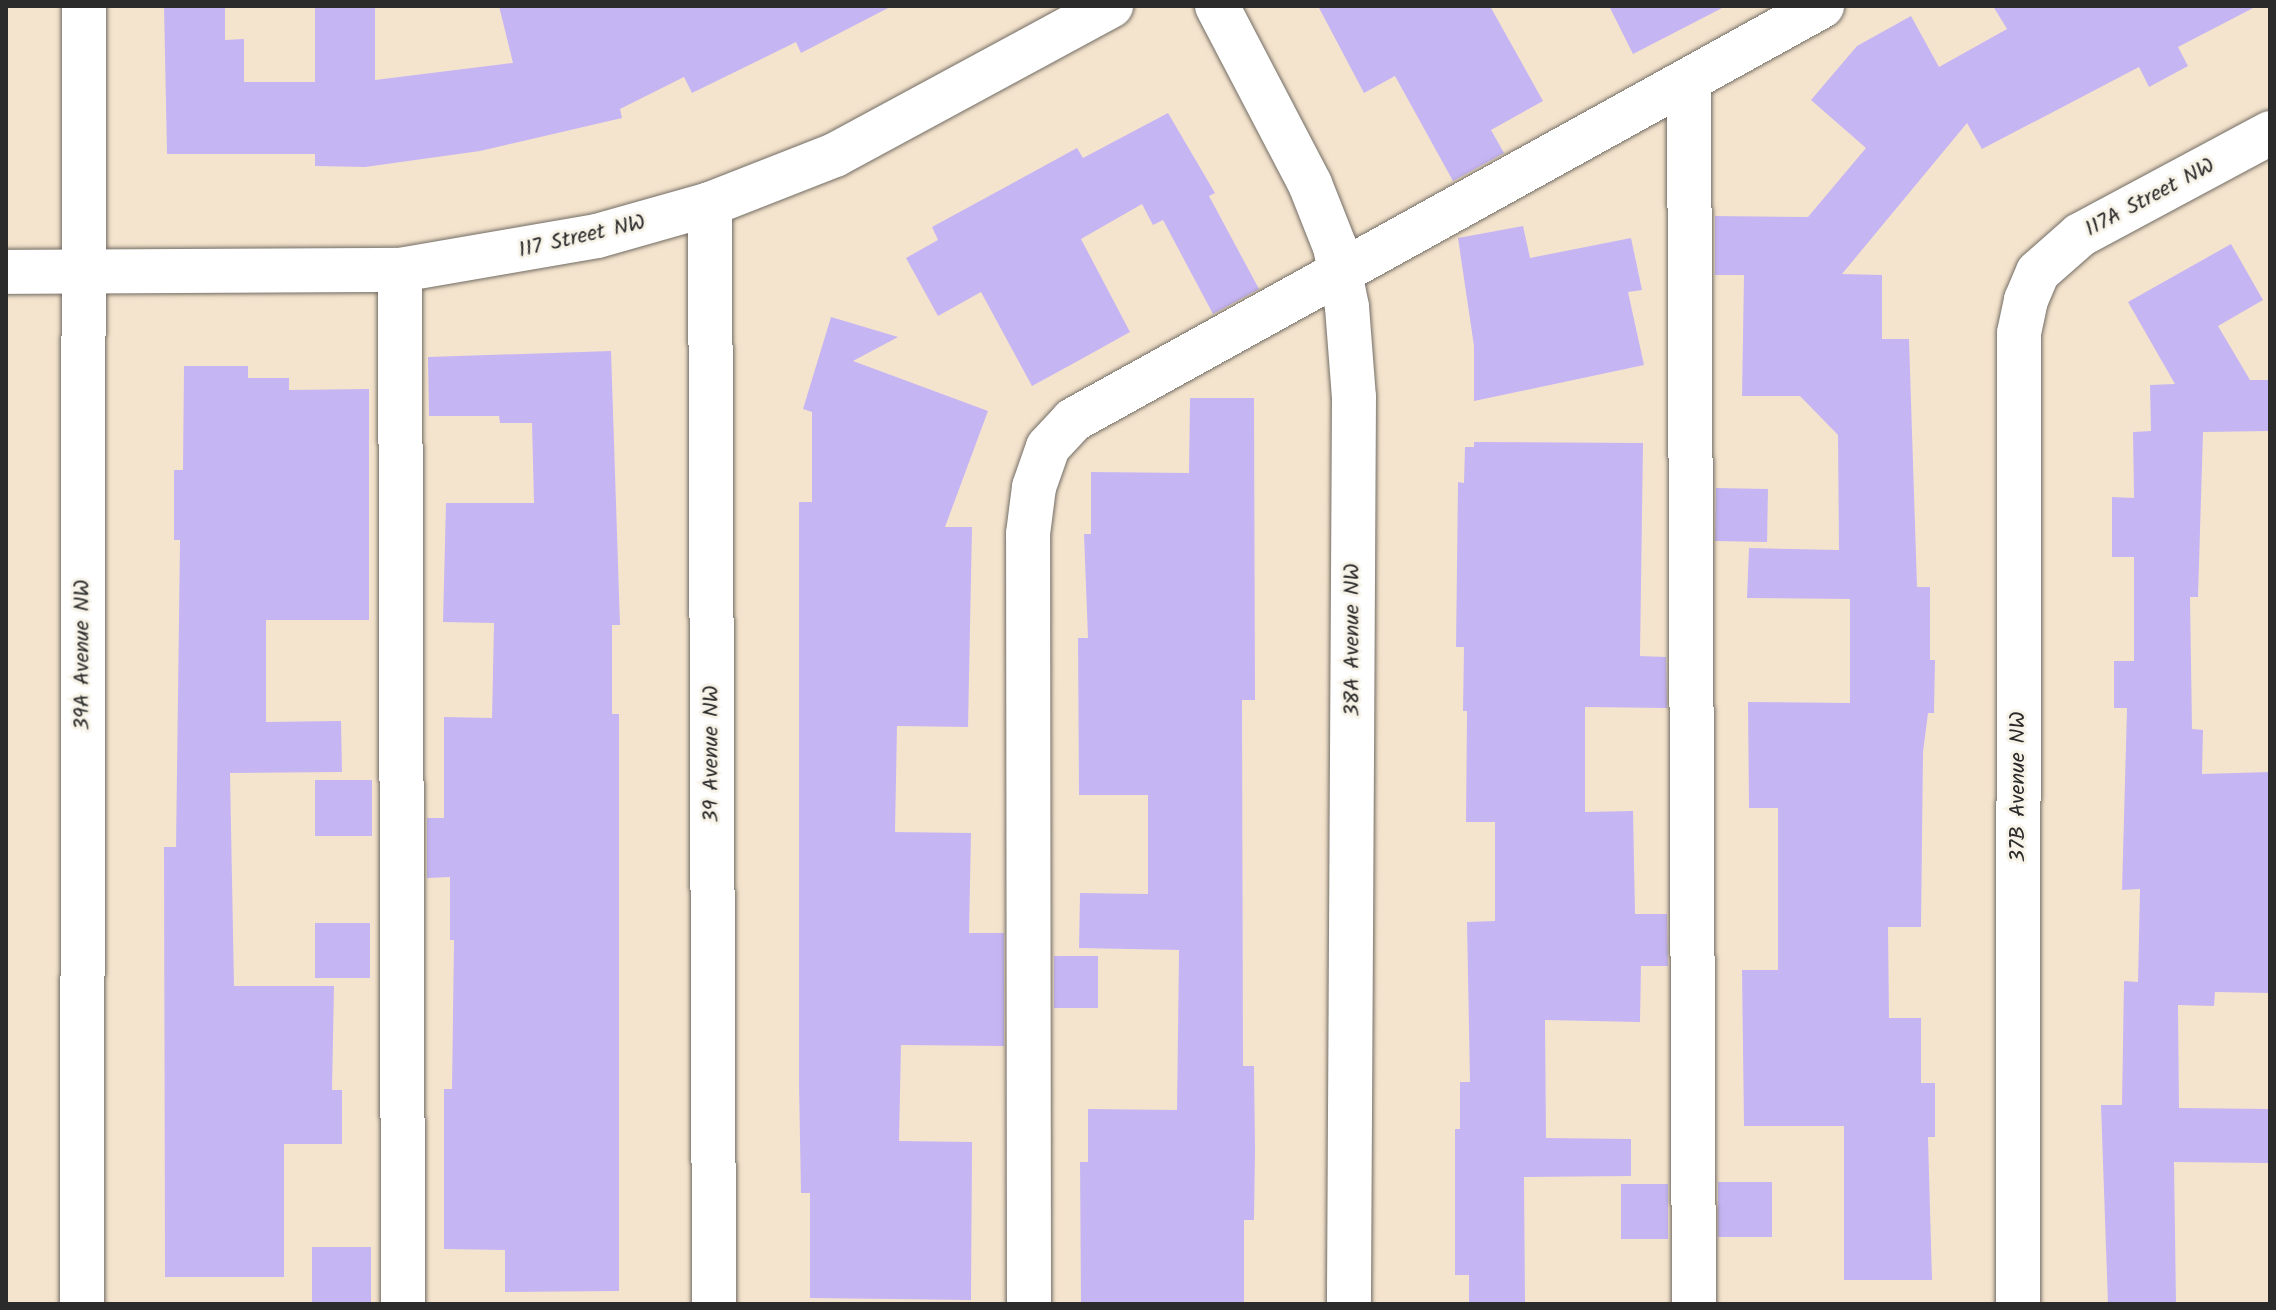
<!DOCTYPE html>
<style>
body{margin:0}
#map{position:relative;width:2276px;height:1310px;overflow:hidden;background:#f5e4cd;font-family:Kalam,sans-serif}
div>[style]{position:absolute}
.building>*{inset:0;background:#c6b5f3;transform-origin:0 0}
.roads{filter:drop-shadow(0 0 2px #726c64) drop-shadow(0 0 2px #726c64)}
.minor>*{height:44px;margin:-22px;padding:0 22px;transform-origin:22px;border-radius:22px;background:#fff}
span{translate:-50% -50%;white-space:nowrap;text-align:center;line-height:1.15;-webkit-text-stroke:6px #f7f3e8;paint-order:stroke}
.street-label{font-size:22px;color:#2b2b2b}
.frame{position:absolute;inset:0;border:8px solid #2b2b2b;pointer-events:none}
</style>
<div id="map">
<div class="building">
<div style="clip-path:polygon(164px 6px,225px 6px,225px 40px,244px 39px,244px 82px,315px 82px,315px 6px,375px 6px,375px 80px,513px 63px,499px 6px,892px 6px,801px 53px,796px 42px,692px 93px,684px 77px,620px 109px,622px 118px,480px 151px,365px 167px,315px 166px,315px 154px,167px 154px)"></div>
<div style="clip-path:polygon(1318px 6px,1490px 6px,1543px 101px,1491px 130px,1504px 153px,1453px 181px,1395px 76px,1364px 93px)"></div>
<div style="clip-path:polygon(1609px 6px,1726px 6px,1633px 54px)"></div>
<div style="clip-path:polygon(1993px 6px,2257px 6px,2178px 47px,2188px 66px,2149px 87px,2139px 67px,1982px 149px,1967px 123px,1842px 274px,1882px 275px,1882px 339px,1909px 339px,1917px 587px,1930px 587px,1930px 660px,1935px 660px,1934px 713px,1928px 713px,1923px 752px,1921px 927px,1888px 927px,1889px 1018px,1921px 1018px,1921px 1083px,1935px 1083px,1935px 1137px,1928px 1137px,1932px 1280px,1844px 1280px,1844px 1126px,1744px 1126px,1742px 970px,1778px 970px,1778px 808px,1749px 808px,1748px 702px,1850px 703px,1850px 599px,1747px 598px,1749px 548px,1839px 550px,1838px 435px,1800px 396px,1742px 396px,1744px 275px,1715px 275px,1715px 216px,1808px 217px,1866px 148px,1811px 100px,1857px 46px,1911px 16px,1939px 67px,2007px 29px)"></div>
<div style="clip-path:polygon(1168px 113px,1215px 193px,1209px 196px,1259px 289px,1213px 314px,1163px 220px,1153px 225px,1142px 204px,1081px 239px,1130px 332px,1076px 362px,1032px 386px,981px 292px,938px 316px,906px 258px,938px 240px,932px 227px,1077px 148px,1083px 158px)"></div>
<div style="clip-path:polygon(1523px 226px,1530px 258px,1631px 238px,1642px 290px,1628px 292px,1644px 365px,1474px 401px,1474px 346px,1458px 238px)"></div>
<div style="clip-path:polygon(2231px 244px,2263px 300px,2218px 326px,2250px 380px,2270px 380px,2270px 431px,2203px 432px,2198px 597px,2190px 597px,2192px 729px,2203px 730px,2202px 774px,2270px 772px,2270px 993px,2215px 992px,2214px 1006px,2178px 1005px,2179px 1108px,2270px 1109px,2270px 1163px,2174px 1162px,2176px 1304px,2108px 1304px,2101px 1105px,2122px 1105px,2124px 981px,2138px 982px,2140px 889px,2122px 890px,2127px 708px,2114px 708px,2114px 661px,2134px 661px,2134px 557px,2112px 557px,2112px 497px,2134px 498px,2133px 432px,2151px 431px,2150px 385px,2175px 384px,2128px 302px)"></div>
<div style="clip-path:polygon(831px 317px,898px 337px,853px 361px,988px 411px,945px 527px,972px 527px,968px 727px,897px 726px,895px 832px,971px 833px,969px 933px,1004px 933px,1004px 1046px,901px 1045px,899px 1141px,972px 1142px,971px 1300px,810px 1298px,810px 1193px,801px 1193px,799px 1085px,799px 502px,812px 502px,812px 412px,803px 409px)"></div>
<div style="clip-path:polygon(611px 351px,620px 625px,612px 625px,612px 714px,619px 714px,619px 1291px,505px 1292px,505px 1250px,444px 1249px,444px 1089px,452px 1089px,454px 940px,450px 940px,450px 877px,427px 878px,427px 818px,444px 818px,444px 717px,492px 718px,494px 623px,443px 622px,446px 503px,534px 503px,532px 423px,500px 423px,499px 416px,429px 416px,428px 357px)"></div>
<div style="clip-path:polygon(184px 366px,248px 366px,248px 378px,289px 378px,289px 390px,369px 389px,369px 620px,266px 620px,266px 722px,341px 721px,342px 772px,230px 773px,234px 986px,334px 986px,332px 1090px,342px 1090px,342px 1144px,284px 1144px,284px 1277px,165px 1277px,164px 847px,176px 847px,180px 540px,174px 540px,174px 470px,183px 470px)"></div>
<div style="clip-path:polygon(1190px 398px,1254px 398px,1255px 700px,1242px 700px,1243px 1066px,1254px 1066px,1255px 1151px,1254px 1220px,1244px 1220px,1244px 1304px,1081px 1304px,1080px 1162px,1088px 1162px,1088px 1109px,1177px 1110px,1179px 950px,1079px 948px,1080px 893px,1148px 894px,1148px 795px,1079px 795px,1078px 638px,1088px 638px,1084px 534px,1091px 534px,1091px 472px,1189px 473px)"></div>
<div style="clip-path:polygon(1474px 442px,1643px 443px,1640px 656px,1666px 657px,1667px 708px,1585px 707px,1585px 812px,1633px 811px,1635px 914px,1667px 914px,1668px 966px,1641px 966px,1640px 1022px,1545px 1020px,1546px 1138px,1631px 1139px,1631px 1176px,1524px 1177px,1525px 1304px,1469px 1304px,1469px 1275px,1455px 1275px,1455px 1129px,1460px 1129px,1460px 1082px,1470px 1082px,1467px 922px,1495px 921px,1495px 822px,1466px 822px,1467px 711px,1463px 711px,1464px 647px,1456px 647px,1458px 482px,1464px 483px,1465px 447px,1474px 447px)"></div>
<div style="left:1716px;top:488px;width:52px;height:53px;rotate:1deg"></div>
<div style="left:315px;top:780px;width:57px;height:56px"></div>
<div style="left:315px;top:923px;width:55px;height:55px"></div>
<div style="left:1054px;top:956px;width:44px;height:52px"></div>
<div style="left:1718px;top:1182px;width:54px;height:55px"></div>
<div style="left:1621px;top:1184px;width:47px;height:55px"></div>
<div style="left:312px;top:1247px;width:59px;height:57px"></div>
</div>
<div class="roads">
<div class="minor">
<div style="left:1217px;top:6px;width:201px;rotate:62.4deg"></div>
<div style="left:1310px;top:184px;width:68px;rotate:68.4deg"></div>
<div style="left:1335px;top:247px;width:61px;rotate:78.7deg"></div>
<div style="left:1347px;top:307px;width:90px;rotate:85.6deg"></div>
<div style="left:1354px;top:397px;width:907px;rotate:90.32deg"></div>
<div style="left:1689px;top:81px;width:1223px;rotate:89.77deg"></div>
<div style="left:710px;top:204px;width:1100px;rotate:89.79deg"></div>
<div style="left:400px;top:270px;width:1034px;rotate:89.83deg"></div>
<div style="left:6px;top:272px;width:394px;rotate:-0.3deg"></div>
<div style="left:400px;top:270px;width:200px;rotate:-9.8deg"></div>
<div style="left:597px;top:236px;width:117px;rotate:-15.8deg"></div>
<div style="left:710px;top:204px;width:134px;rotate:-21.4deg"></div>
<div style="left:835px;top:155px;width:314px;rotate:-28.4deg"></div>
<div style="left:82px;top:1304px;width:1298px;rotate:-89.91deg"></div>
<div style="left:1029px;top:1304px;width:770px;rotate:-90.07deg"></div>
<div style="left:1028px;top:534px;width:47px;rotate:-82.7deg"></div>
<div style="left:1034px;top:487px;width:42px;rotate:-70.7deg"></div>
<div style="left:1048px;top:447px;width:37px;rotate:-47deg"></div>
<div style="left:1073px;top:420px;width:856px;rotate:-28.93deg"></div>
<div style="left:2018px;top:1304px;width:971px;rotate:-89.94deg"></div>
<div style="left:2019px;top:333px;width:34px;rotate:-78deg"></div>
<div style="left:2026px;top:300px;width:30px;rotate:-67deg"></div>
<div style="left:2038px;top:272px;width:56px;rotate:-41.4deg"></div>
<div style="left:2080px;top:235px;width:216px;rotate:-28.2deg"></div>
</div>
</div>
<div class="street-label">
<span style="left:2150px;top:198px;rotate:-28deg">117A Street NW</span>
<span style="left:582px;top:237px;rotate:-13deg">117 Street NW</span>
<span style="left:1353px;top:640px;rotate:-90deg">38A Avenue NW</span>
<span style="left:83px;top:655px;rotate:-90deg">39A Avenue NW</span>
<span style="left:712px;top:754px;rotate:-90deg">39 Avenue NW</span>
<span style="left:2019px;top:787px;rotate:-90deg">37B Avenue NW</span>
</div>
<div class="frame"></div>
</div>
